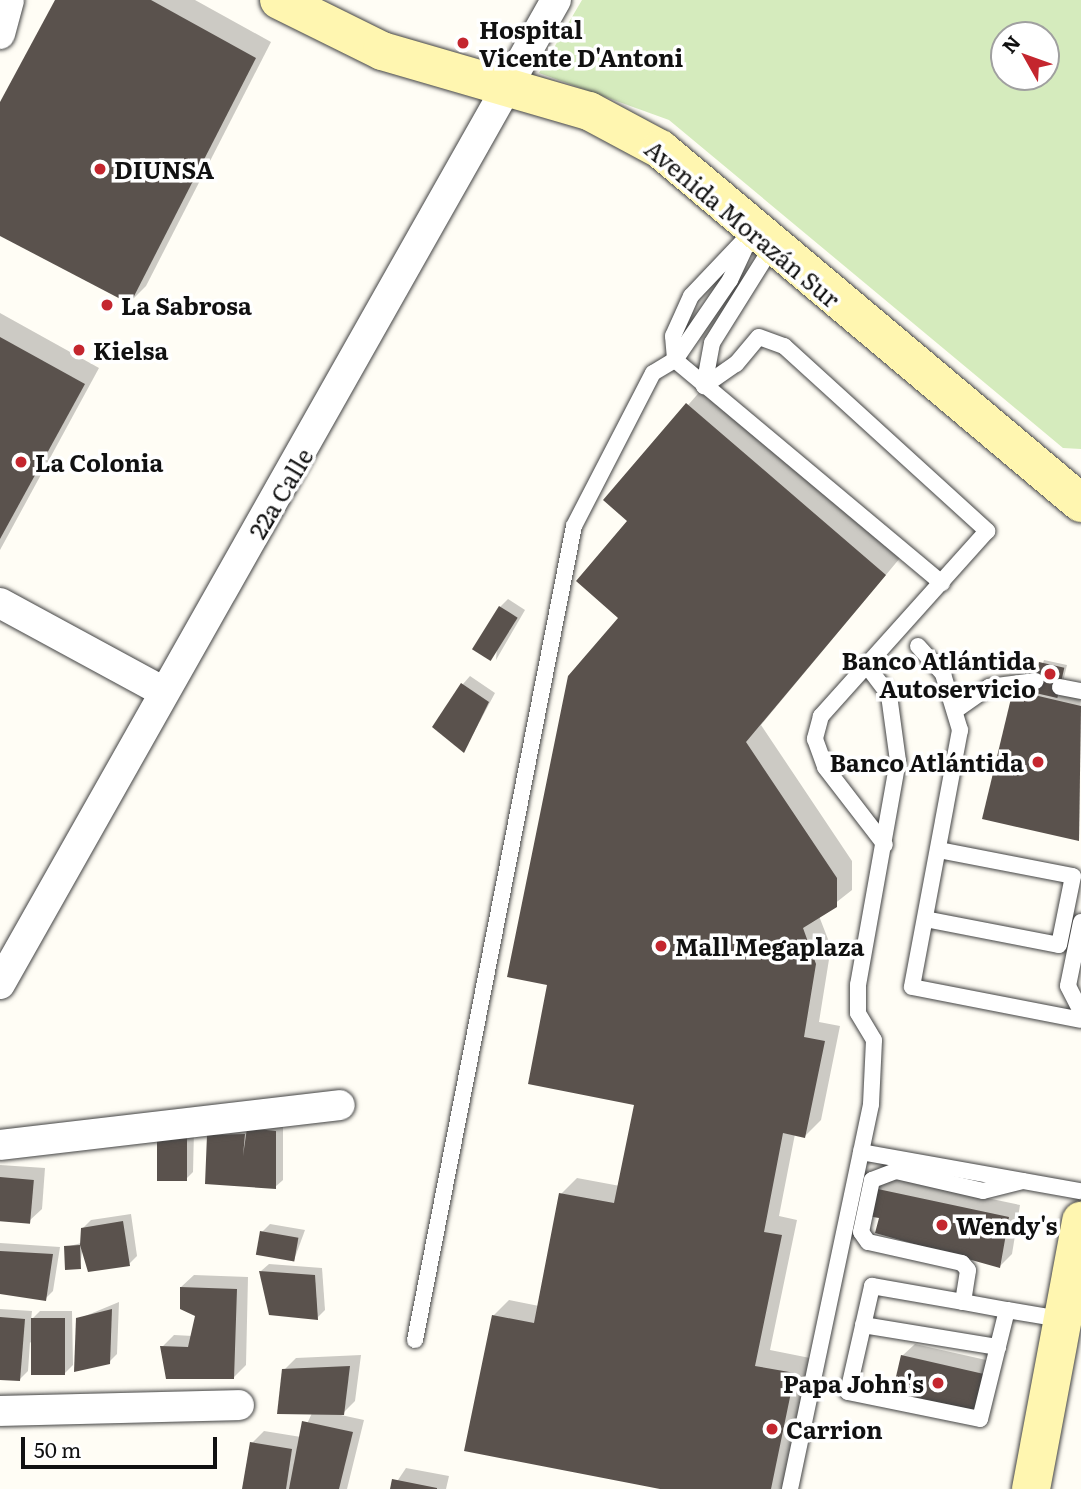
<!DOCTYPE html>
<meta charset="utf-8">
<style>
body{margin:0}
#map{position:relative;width:1081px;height:1489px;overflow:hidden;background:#fffdf5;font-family:Literata,serif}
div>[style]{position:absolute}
.green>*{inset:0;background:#d5ebbd}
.shadow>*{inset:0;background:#0003}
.building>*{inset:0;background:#5a524d;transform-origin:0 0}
.roads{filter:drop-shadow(0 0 2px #444) drop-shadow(0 0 2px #444)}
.lane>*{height:16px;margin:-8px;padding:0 8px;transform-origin:8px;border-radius:8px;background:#fff}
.street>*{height:30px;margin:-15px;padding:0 15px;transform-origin:15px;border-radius:15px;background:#fff}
.secondary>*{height:38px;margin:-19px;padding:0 19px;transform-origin:19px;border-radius:19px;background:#fff6b0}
.dots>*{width:19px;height:19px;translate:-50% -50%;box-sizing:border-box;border:4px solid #fff;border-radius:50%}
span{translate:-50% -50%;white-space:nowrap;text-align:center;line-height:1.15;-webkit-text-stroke:7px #fff;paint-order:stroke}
.poi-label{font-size:24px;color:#111;font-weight:700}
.left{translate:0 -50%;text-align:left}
.right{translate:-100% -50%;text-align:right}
.street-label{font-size:24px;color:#111}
.north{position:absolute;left:990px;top:21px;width:70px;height:70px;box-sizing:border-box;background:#fff;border:2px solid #a0a0a0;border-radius:50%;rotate:310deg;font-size:19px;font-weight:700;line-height:28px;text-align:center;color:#111}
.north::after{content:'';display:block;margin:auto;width:24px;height:32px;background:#c4262e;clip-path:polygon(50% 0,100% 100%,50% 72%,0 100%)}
.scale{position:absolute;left:21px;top:1437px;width:196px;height:32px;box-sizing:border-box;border:4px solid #111;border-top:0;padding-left:9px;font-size:21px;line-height:24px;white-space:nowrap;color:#111;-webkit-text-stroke:5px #fff;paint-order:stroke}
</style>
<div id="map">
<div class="green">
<div style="clip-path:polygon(evenodd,582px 0,1081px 0,1081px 449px,1063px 448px,669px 120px,539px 73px,582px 0,1004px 35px,1046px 35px,1046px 77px,1004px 77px,1004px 35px)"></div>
</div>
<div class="shadow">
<div style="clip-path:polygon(57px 0,195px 0,271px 42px,146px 286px,130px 302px,0 234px,0 106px)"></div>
<div style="clip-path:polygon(0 313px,99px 368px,0 550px)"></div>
<div style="clip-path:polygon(703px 388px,900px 558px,761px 725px,852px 861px,852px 890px,819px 916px,831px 947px,819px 1022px,840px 1026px,821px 1120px,805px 1136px,795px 1134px,779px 1216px,797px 1220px,770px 1350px,810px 1358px,784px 1489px,669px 1489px,493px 1316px,509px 1300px,539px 1306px,561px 1194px,577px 1178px,620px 1186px,636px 1103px,621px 618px,630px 521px,605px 500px)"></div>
<div style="clip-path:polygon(508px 599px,525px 610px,496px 660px,500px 607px)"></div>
<div style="clip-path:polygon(1044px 660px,1067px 665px,1063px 682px,1081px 687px,1079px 839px,1014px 691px,1038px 677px)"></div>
<div style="clip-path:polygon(470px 676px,495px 693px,464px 751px,463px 684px)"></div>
<div style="clip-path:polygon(283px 1124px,283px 1180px,275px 1187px,208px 1136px)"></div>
<div style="clip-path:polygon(194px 1131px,193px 1172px,185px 1180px,158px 1139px)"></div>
<div style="clip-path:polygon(0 1165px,45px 1168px,42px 1209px,29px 1221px,0 1219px)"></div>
<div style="clip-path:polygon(887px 1177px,1020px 1205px,1012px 1254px,1000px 1266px,881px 1217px,875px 1189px)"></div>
<div style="clip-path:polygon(131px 1214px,137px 1256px,129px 1264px,83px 1244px,80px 1267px,66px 1247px,85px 1242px,83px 1228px,91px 1220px)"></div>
<div style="clip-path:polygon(270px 1224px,305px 1230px,294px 1260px,262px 1232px)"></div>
<div style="clip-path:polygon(0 1243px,60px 1247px,53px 1291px,45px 1299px,0 1292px)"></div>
<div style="clip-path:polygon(269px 1264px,322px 1268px,325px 1310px,317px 1318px,261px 1271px)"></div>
<div style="clip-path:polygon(194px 1275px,248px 1277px,246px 1365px,234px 1377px,162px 1347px,174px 1335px,193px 1336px,197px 1315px,181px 1287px)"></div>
<div style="clip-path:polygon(119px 1302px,117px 1354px,109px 1362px,78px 1319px)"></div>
<div style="clip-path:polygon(0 1309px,32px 1311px,31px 1320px,40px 1311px,72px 1311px,73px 1365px,65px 1373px,30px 1342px,28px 1371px,20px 1379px,0 1378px)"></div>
<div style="clip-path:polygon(915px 1344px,995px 1362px,974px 1410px,902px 1356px)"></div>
<div style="clip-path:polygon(361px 1355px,355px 1401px,341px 1415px,364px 1420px,347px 1489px,244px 1489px,252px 1443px,264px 1431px,301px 1437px,312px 1413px,284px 1370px,296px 1358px)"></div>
<div style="clip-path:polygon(406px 1468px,449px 1476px,446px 1489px,392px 1489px)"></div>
</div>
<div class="building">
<div style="clip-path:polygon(55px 0,151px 0,256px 58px,130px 304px,0 236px,0 102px)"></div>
<div style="clip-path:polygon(0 337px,85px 384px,0 539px)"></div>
<div style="clip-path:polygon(686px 403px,886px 575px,746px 742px,837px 878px,837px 907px,803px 928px,816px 964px,804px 1037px,825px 1041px,805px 1138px,783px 1133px,764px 1232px,782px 1235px,755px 1366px,795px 1373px,771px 1489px,660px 1489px,464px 1451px,492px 1315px,534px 1323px,559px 1193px,614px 1203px,634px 1105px,528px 1084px,547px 985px,507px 977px,568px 676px,618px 618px,576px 581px,627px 521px,603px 500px)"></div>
<div style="left:499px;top:606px;width:22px;height:51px;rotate:32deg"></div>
<div style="left:1039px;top:662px;width:26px;height:31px;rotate:13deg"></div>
<div style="clip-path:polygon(461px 683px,489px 702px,464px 753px,432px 727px)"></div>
<div style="clip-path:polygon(1013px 690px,1081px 706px,1079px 841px,982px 819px)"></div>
<div style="clip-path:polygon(247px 1128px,276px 1131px,276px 1189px,205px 1184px,207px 1135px,245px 1134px,243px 1156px)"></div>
<div style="left:157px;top:1138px;width:30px;height:43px"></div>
<div style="left:0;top:1177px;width:34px;height:44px;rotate:5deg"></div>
<div style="clip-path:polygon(873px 1188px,1009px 1217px,1000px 1268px,875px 1233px,879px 1218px,867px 1216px)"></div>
<div style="clip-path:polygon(123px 1221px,130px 1266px,88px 1272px,80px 1245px,81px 1269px,65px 1270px,64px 1246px,80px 1245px,81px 1228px)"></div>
<div style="left:260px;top:1231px;width:39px;height:24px;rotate:10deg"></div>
<div style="clip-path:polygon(0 1251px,53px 1254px,46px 1301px,0 1294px)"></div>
<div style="clip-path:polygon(259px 1271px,315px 1275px,318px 1320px,269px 1315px)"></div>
<div style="clip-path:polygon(180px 1287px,237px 1289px,234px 1379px,166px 1379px,160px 1346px,188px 1347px,195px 1316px,180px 1309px)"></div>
<div style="clip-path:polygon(112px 1309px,110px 1364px,74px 1372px,76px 1318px)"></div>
<div style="clip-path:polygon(0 1317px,25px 1319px,20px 1381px,0 1380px)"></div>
<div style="left:31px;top:1318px;width:34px;height:57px"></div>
<div style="left:901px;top:1355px;width:85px;height:39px;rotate:13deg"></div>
<div style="clip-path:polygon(350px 1366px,344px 1415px,277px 1414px,282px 1369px)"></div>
<div style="clip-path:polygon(302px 1421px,353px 1432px,339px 1489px,289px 1489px)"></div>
<div style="clip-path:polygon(250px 1442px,292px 1449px,286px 1489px,242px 1489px)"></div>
<div style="clip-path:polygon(392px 1479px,437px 1488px,437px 1489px,390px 1489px)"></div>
</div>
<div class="roads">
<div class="lane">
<div style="left:747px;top:237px;width:81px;rotate:133.5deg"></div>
<div style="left:691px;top:296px;width:44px;rotate:114.2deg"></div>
<div style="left:673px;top:336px;width:24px;rotate:85deg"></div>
<div style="left:675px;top:360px;width:348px;rotate:39.9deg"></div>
<div style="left:772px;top:247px;width:113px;rotate:122deg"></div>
<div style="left:712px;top:343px;width:44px;rotate:100.5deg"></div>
<div style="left:704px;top:386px;width:39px;rotate:-35deg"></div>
<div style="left:736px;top:364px;width:35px;rotate:-50deg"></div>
<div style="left:759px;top:337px;width:27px;rotate:20deg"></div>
<div style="left:784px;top:346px;width:275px;rotate:42.3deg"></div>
<div style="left:987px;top:531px;width:249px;rotate:131.9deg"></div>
<div style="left:821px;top:716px;width:24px;rotate:105deg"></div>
<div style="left:815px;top:739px;width:30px;rotate:70deg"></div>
<div style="left:825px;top:767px;width:98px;rotate:52.4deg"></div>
<div style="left:918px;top:646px;width:38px;rotate:48deg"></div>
<div style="left:943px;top:674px;width:59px;rotate:73.1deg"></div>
<div style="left:960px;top:730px;width:261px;rotate:100.6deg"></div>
<div style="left:912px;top:987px;width:172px;rotate:11deg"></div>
<div style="left:1060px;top:687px;width:21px;rotate:11deg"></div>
<div style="left:959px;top:708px;width:37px;rotate:-35deg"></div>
<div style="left:989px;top:687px;width:47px;rotate:-7.3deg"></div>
<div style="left:925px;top:919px;width:136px;rotate:11deg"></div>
<div style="left:1059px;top:945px;width:70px;rotate:-78.5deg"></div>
<div style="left:1073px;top:876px;width:136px;rotate:-169deg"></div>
<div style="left:1081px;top:922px;width:65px;rotate:101.5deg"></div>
<div style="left:1068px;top:986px;width:28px;rotate:63deg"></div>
<div style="left:861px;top:1152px;width:223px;rotate:10.1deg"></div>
<div style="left:963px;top:1302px;width:32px;rotate:-81deg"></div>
<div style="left:968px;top:1270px;width:9px;rotate:-131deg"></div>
<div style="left:962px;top:1263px;width:96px;rotate:-167.4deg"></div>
<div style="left:868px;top:1242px;width:12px;rotate:-125deg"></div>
<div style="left:861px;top:1232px;width:53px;rotate:-78.1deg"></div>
<div style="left:872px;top:1180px;width:26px;rotate:-21deg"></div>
<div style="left:896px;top:1171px;width:89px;rotate:12.9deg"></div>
<div style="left:983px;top:1191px;width:41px;rotate:-14deg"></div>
<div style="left:1007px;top:1310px;width:112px;rotate:103.9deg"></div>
<div style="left:980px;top:1419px;width:135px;rotate:-168.4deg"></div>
<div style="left:848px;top:1392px;width:109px;rotate:-77.2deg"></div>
<div style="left:872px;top:1286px;width:92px;rotate:10deg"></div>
<div style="left:963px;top:1302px;width:45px;rotate:10.3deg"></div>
<div style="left:1007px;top:1310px;width:55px;rotate:9.5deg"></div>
<div style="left:863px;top:1325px;width:137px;rotate:9.3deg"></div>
<div style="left:415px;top:1340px;width:829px;rotate:-78.95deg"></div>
<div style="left:574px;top:526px;width:172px;rotate:-62.7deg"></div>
<div style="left:653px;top:373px;width:26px;rotate:-31deg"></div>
<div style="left:675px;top:360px;width:97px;rotate:-55.5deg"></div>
<div style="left:730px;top:280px;width:54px;rotate:-64.9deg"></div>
<div style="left:790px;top:1489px;width:393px;rotate:-78.1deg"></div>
<div style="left:871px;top:1104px;width:64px;rotate:-87.3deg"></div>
<div style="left:874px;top:1040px;width:31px;rotate:-121deg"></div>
<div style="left:858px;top:1013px;width:28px;rotate:-90deg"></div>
<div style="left:858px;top:985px;width:228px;rotate:-79.9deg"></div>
<div style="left:898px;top:761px;width:67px;rotate:-97.8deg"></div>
<div style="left:889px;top:695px;width:36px;rotate:-127deg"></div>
</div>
<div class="street">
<div style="left:0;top:34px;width:35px;rotate:-75deg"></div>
<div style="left:0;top:603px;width:184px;rotate:28.5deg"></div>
<div style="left:0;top:984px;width:1130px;rotate:-60.53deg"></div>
<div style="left:0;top:1145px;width:342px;rotate:-6.7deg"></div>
<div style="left:0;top:1411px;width:239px;rotate:-1.4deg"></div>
</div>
<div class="secondary">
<div style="left:279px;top:0;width:115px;rotate:26.3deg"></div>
<div style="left:382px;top:51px;width:216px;rotate:16.2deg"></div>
<div style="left:589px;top:111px;width:81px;rotate:28.2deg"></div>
<div style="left:660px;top:149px;width:550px;rotate:40.06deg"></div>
<div style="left:1031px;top:1489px;width:273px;rotate:-79.4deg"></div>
</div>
</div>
<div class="dots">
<div style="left:463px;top:43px;background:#c4262e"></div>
<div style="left:100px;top:169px;background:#c4262e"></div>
<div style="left:107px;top:305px;background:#c4262e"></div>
<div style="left:79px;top:350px;background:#c4262e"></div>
<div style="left:21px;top:462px;background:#c4262e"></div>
<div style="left:1050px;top:674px;background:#c4262e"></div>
<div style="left:1038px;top:762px;background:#c4262e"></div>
<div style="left:661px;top:946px;background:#c4262e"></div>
<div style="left:942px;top:1225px;background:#c4262e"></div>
<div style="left:938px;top:1383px;background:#c4262e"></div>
<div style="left:772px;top:1429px;background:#c4262e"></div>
</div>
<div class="poi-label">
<span class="left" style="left:479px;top:43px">Hospital<br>Vicente D'Antoni</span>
<span class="left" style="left:114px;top:169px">DIUNSA</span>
<span class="left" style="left:121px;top:305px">La Sabrosa</span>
<span class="left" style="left:93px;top:350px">Kielsa</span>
<span class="left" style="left:35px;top:462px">La Colonia</span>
<span class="right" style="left:1036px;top:674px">Banco Atlántida<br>Autoservicio</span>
<span class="right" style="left:1024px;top:762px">Banco Atlántida</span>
<span class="left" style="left:675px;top:946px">Mall Megaplaza</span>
<span class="left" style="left:956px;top:1225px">Wendy's</span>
<span class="right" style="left:924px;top:1383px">Papa John's</span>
<span class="left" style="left:786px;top:1429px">Carrion</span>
</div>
<div class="street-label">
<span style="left:743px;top:223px;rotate:40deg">Avenida Morazán Sur</span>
<span style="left:280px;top:493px;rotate:-59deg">22a Calle</span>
</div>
<div class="north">N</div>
<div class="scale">50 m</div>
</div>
